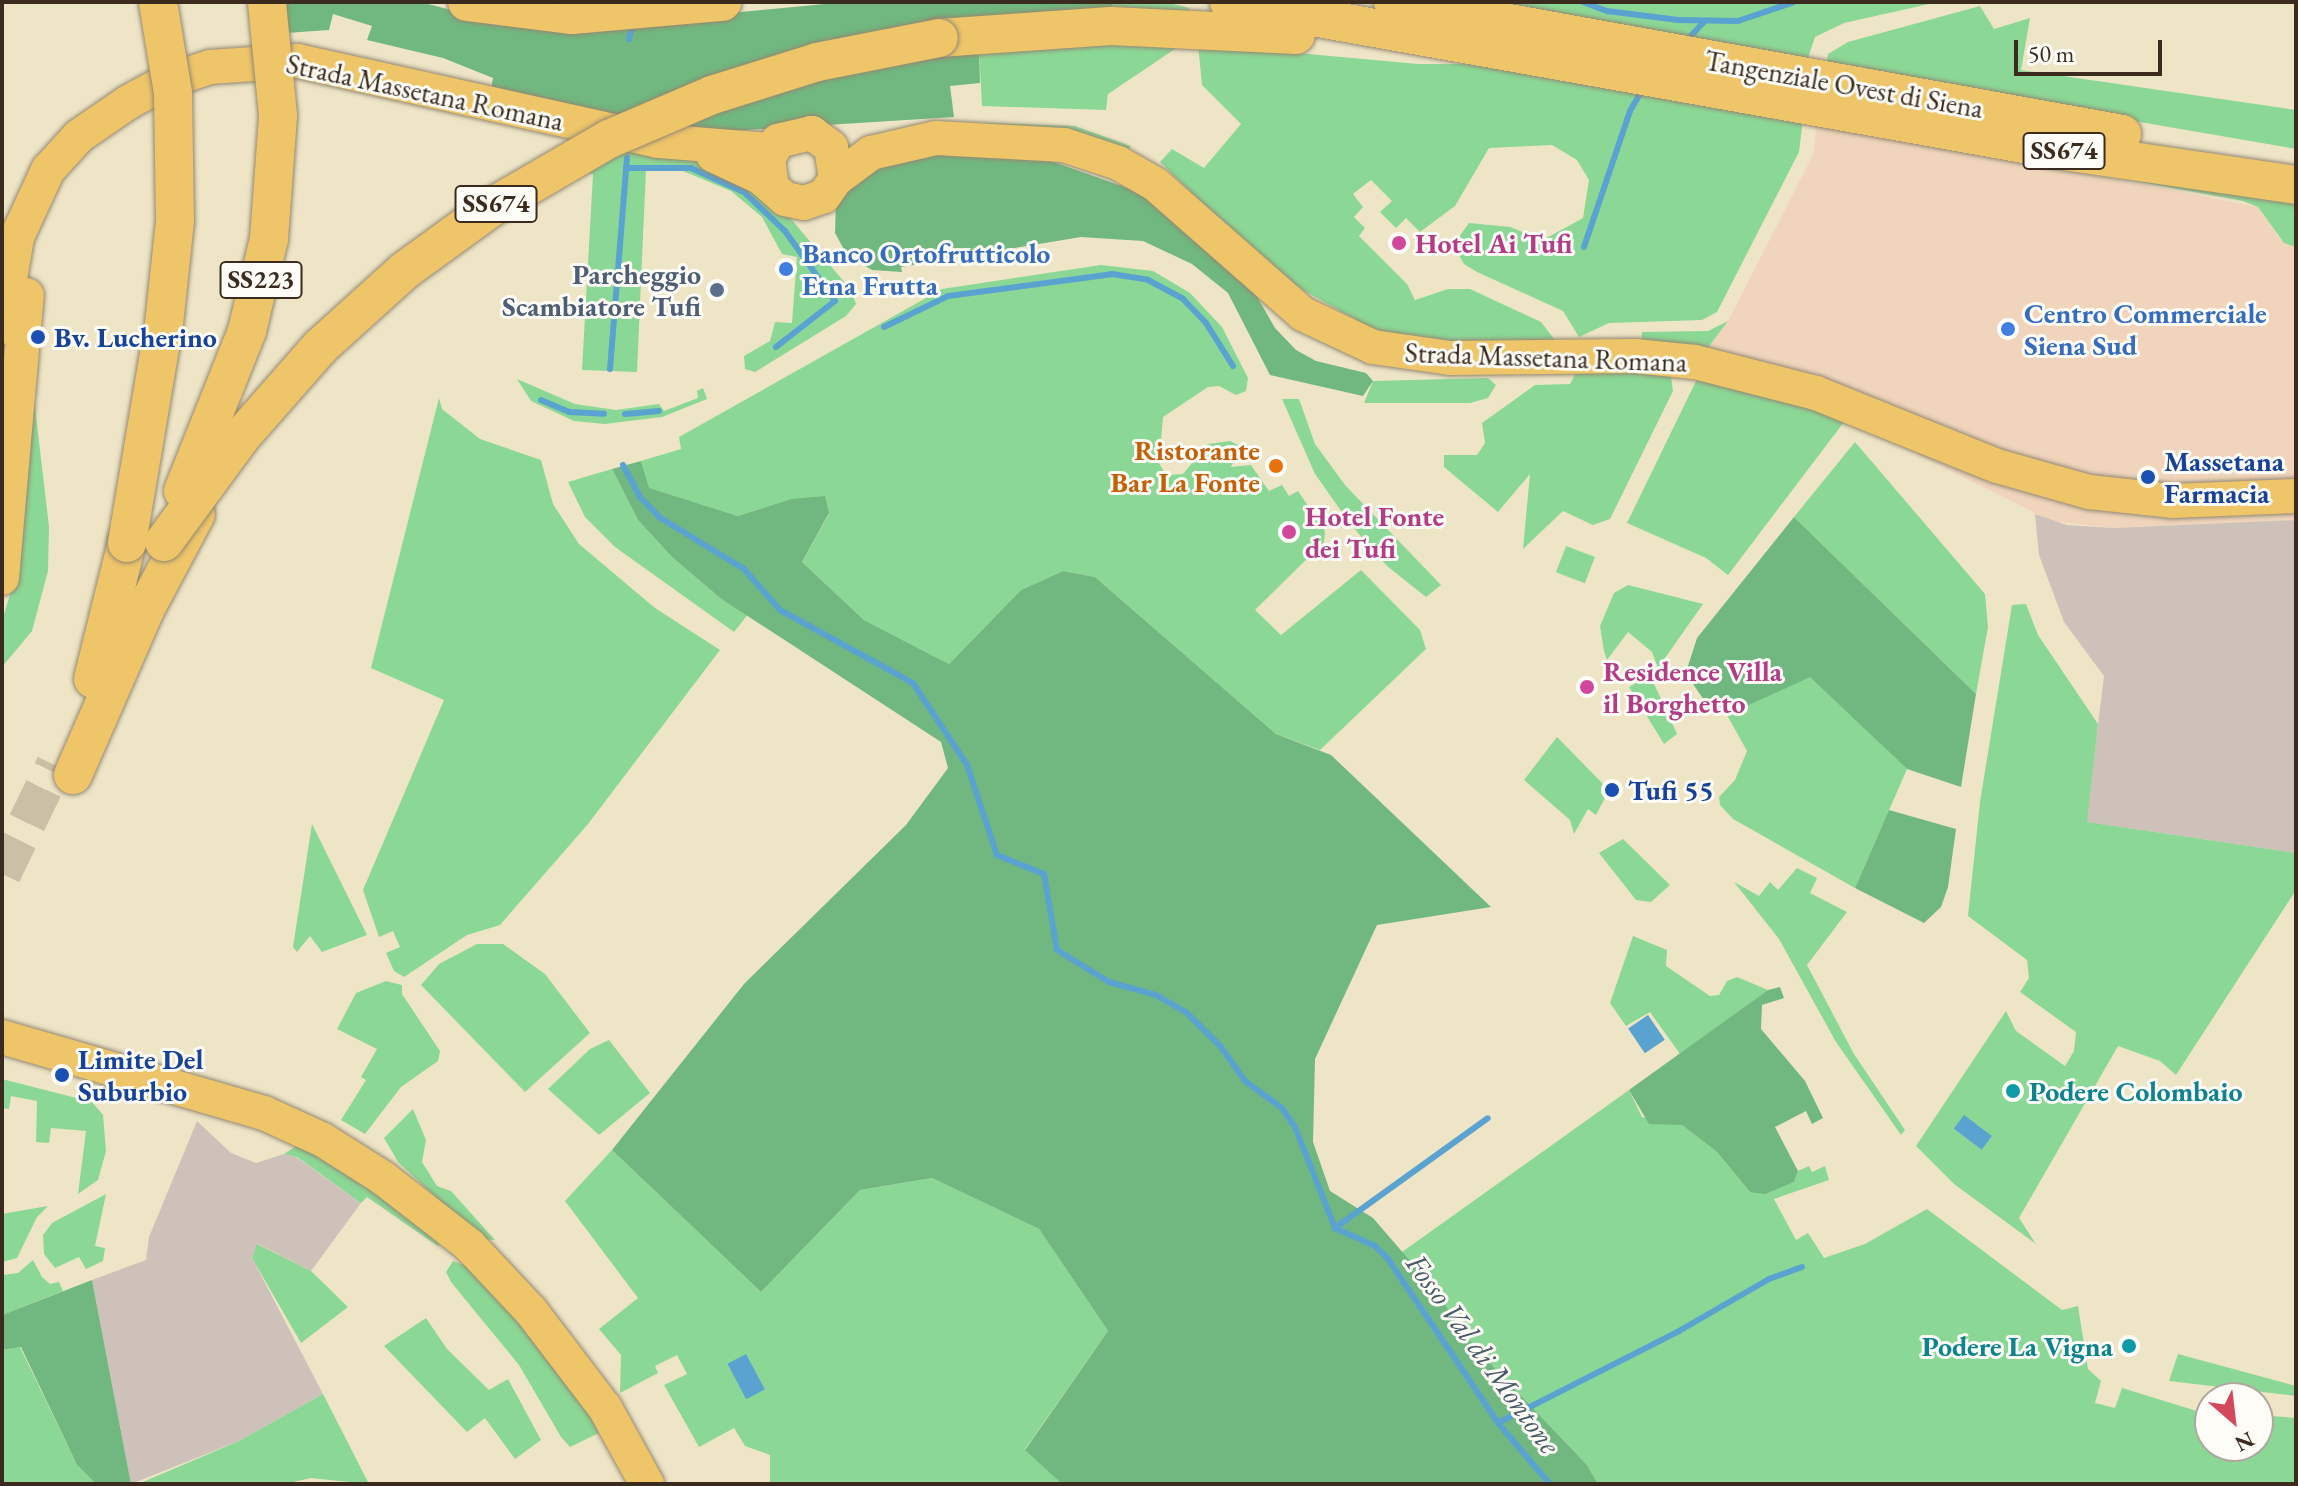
<!DOCTYPE html>
<style>
body{margin:0}
#map{position:relative;width:2298px;height:1486px;overflow:hidden;background:#eee5c7;font-family:"EB Garamond",serif}
div>[style]{position:absolute}
.built>*{inset:0;background:#f0d5bc}
.industrial>*{inset:0;background:#cec1b9}
.green>*{inset:0;background:#8bd896;transform-origin:0 0}
.forest>*{inset:0;background:#70b87f}
.water>*{inset:0;background:#5aa3d1;transform-origin:0 0}
.stream>*{height:6px;margin:-3px;padding:0 3px;transform-origin:3px;border-radius:3px;background:#5aa3d1}
.highway-tunnel>*{height:38px;margin-top:-19px;transform-origin:0;background:repeating-linear-gradient(90deg,#cac0a5 0 38px,transparent 0 57px)}
.roads{filter:drop-shadow(0 0 2px #948872) drop-shadow(0 0 2px #948872)}
.major>*{height:34px;margin:-17px;padding:0 17px;transform-origin:17px;border-radius:17px;background:#eec569}
.highway>*{height:38px;margin:-19px;padding:0 19px;transform-origin:19px;border-radius:19px;background:#eec569}
.bridges{filter:drop-shadow(0 0 2px #948872) drop-shadow(0 0 2px #948872)}
.highway-bridge>*{height:38px;margin:-19px;padding:0 19px;transform-origin:19px;border-radius:19px;background:#eec569}
.dots>*{width:22px;height:22px;translate:-50% -50%;box-sizing:border-box;border:4px solid #fdfcf7;border-radius:50%}
span{translate:-50% -50%;white-space:nowrap;text-align:center;line-height:1.15;-webkit-text-stroke:6px #fdfcf7;paint-order:stroke}
.shield-label span{padding:2px 6px;background:#fdfcf7;border:2px solid;border-radius:6px;-webkit-text-stroke-width:0}
.shield-label{font-size:26px;color:#3b2a1e;font-weight:700}
.street-label{font-size:28px;color:#3b2a1e}
.hotel-label{font-size:28px;color:#b23c85;font-weight:700}
.left{translate:0 -50%;text-align:left}
.shop-label{font-size:28px;color:#366cbe;font-weight:700}
.service-label{font-size:28px;color:#4e5e75;font-weight:700}
.right{translate:-100% -50%;text-align:right}
.transit-label{font-size:28px;color:#164399;font-weight:700}
.food-label{font-size:28px;color:#c56008;font-weight:700}
.culture-label{font-size:28px;color:#0d838f;font-weight:700}
.water-label{font-size:30px;color:#475a66;font-style:italic}
.frame{position:absolute;inset:0;border:4px solid #3b2a1e;pointer-events:none}
.north{position:absolute;left:2194px;top:1382px;width:80px;height:80px;box-sizing:border-box;background:#fdfcf7;border:2px solid #afa8a0;border-radius:50%;rotate:152deg;font-size:22px;font-weight:700;line-height:32px;text-align:center;color:#3b2a1e}
.north::after{content:'';display:block;margin:auto;width:28px;height:36px;background:#d1495b;clip-path:polygon(50% 0,100% 100%,50% 72%,0 100%)}
.scale{position:absolute;left:2014px;top:40px;width:148px;height:36px;box-sizing:border-box;border:4px solid #3b2a1e;border-top:0;padding-left:10px;font-size:24px;line-height:28px;white-space:nowrap;color:#3b2a1e;-webkit-text-stroke:6px #fdfcf7;paint-order:stroke}
</style>
<div id="map">
<div class="built">
<div style="clip-path:polygon(1817px 122px,2258px 207px,2279px 238px,2296px 247px,2296px 520px,2113px 528px,2051px 521px,1707px 349px,1728px 321px,1813px 155px)"></div>
</div>
<div class="industrial">
<div style="clip-path:polygon(2035px 514px,2067px 525px,2113px 528px,2296px 520px,2296px 853px,2086px 822px,2104px 676px,2064px 622px,2039px 555px)"></div>
<div style="clip-path:polygon(197px 1121px,231px 1153px,256px 1163px,284px 1154px,296px 1157px,361px 1203px,311px 1271px,258px 1244px,252px 1258px,323px 1394px,239px 1441px,131px 1484px,92px 1280px,146px 1260px,149px 1237px)"></div>
</div>
<div class="green">
<div style="clip-path:polygon(1111px 2px,1166px 2px,1189px 8px,1188px 12px,1114px 10px)"></div>
<div style="clip-path:polygon(1481px 2px,1693px 3px,1938px 2px,1844px 23px,1815px 37px,1806px 64px)"></div>
<div style="clip-path:polygon(1980px 6px,1994px 29px,2030px 18px,2021px 70px,2296px 110px,2296px 149px,1826px 68px,1828px 54px,1848px 42px)"></div>
<div style="clip-path:polygon(1176px 42px,1175px 49px,1108px 94px,1106px 110px,982px 106px,979px 48px)"></div>
<div style="clip-path:polygon(1198px 44px,1418px 64px,1490px 64px,1803px 119px,1799px 152px,1717px 312px,1702px 320px,1609px 323px,1579px 337px,1563px 311px,1477px 272px,1464px 264px,1453px 245px,1469px 223px,1510px 227px,1543px 240px,1583px 218px,1589px 180px,1577px 160px,1552px 145px,1489px 148px,1455px 206px,1420px 232px,1406px 218px,1396px 228px,1380px 212px,1392px 201px,1371px 180px,1353px 194px,1363px 207px,1354px 217px,1365px 228px,1359px 236px,1407px 284px,1415px 300px,1448px 289px,1470px 289px,1541px 322px,1558px 344px,1415px 340px,1371px 328px,1301px 289px,1249px 249px,1160px 162px,1172px 149px,1204px 168px,1241px 124px,1202px 85px)"></div>
<div style="clip-path:polygon(1817px 122px,2296px 196px,2296px 247px,2284px 243px,2258px 207px,2243px 201px)"></div>
<div style="clip-path:polygon(983px 123px,1075px 126px,1131px 146px,1126px 153px)"></div>
<div style="clip-path:polygon(632px 146px,707px 164px,781px 207px,851px 290px,856px 304px,846px 316px,755px 372px,745px 369px,744px 356px,770px 341px,775px 322px,792px 323px,797px 257px,782px 254px,762px 217px,731px 191px,683px 171px,646px 169px,637px 372px,582px 370px,593px 174px,580px 172px)"></div>
<div style="clip-path:polygon(1101px 265px,1153px 271px,1190px 293px,1222px 327px,1248px 378px,1246px 391px,1236px 395px,1219px 386px,1208px 387px,1163px 417px,1159px 463px,1166px 475px,1183px 474px,1208px 444px,1230px 441px,1240px 446px,1231px 467px,1251px 465px,1269px 491px,1282px 485px,1289px 496px,1298px 491px,1325px 531px,1324px 542px,1255px 610px,1281px 635px,1361px 570px,1420px 630px,1426px 649px,1320px 750px,1276px 734px,1095px 577px,1063px 571px,1021px 590px,949px 664px,864px 620px,802px 562px,829px 514px,791px 499px,738px 516px,648px 488px,641px 461px,681px 449px,679px 437px,942px 289px)"></div>
<div style="clip-path:polygon(1728px 321px,1707px 349px,1641px 342px,1642px 332px,1708px 331px)"></div>
<div style="clip-path:polygon(1586px 369px,1671px 376px,1673px 391px,1610px 519px,1593px 525px,1563px 511px,1523px 549px,1530px 474px,1498px 512px,1444px 467px,1444px 455px,1477px 455px,1485px 443px,1482px 423px,1535px 385px,1570px 384px,1577px 371px)"></div>
<div style="clip-path:polygon(1698px 377px,1799px 402px,1844px 422px,1728px 575px,1706px 558px,1627px 523px)"></div>
<div style="clip-path:polygon(1488px 378px,1496px 385px,1488px 398px,1470px 403px,1364px 403px,1373px 381px)"></div>
<div style="clip-path:polygon(517px 379px,575px 404px,616px 410px,659px 404px,664px 411px,698px 398px,697px 391px,703px 388px,707px 399px,662px 417px,605px 424px,574px 421px,531px 401px)"></div>
<div style="clip-path:polygon(33px 390px,49px 527px,48px 571px,32px 631px,2px 667px,2px 621px,15px 578px)"></div>
<div style="clip-path:polygon(439px 398px,442px 409px,480px 439px,541px 460px,553px 504px,579px 544px,655px 608px,720px 650px,588px 824px,500px 925px,467px 935px,404px 977px,394px 971px,386px 953px,400px 947px,393px 931px,379px 937px,363px 890px,444px 700px,371px 668px)"></div>
<div style="clip-path:polygon(1282px 399px,1299px 399px,1315px 444px,1345px 485px,1441px 585px,1426px 597px,1387px 566px,1351px 525px,1315px 474px)"></div>
<div style="clip-path:polygon(1855px 442px,1985px 594px,1988px 627px,1976px 694px,1794px 517px)"></div>
<div style="clip-path:polygon(612px 469px,638px 520px,672px 557px,720px 598px,749px 613px,734px 632px,615px 547px,585px 517px,568px 482px)"></div>
<div style="left:1566px;top:546px;width:31px;height:28px;rotate:21deg"></div>
<div style="clip-path:polygon(1628px 585px,1703px 604px,1658px 668px,1652px 652px,1628px 632px,1607px 660px,1604px 651px,1600px 626px,1614px 593px)"></div>
<div style="clip-path:polygon(2026px 604px,2038px 635px,2098px 724px,2087px 822px,2296px 853px,2296px 890px,2176px 1075px,2160px 1061px,2118px 1046px,2019px 1218px,2036px 1244px,1954px 1184px,1916px 1146px,2006px 1011px,2016px 1031px,2065px 1066px,2074px 1051px,2076px 1032px,2020px 992px,2029px 978px,2027px 960px,1968px 916px,1980px 802px,2012px 605px)"></div>
<div style="clip-path:polygon(1650px 675px,1677px 734px,1664px 744px,1629px 687px)"></div>
<div style="clip-path:polygon(1810px 676px,1907px 769px,1855px 888px,1733px 819px,1720px 805px,1719px 797px,1735px 780px,1747px 751px,1727px 715px)"></div>
<div style="clip-path:polygon(1557px 737px,1609px 790px,1596px 815px,1588px 809px,1574px 834px,1570px 820px,1524px 780px)"></div>
<div style="clip-path:polygon(312px 824px,367px 935px,322px 952px,310px 936px,297px 952px,293px 947px)"></div>
<div style="clip-path:polygon(1623px 839px,1670px 885px,1651px 902px,1636px 900px,1599px 853px)"></div>
<div style="clip-path:polygon(1797px 868px,1817px 878px,1810px 893px,1847px 912px,1807px 965px,1854px 1054px,1905px 1130px,1901px 1135px,1836px 1042px,1779px 939px,1734px 882px,1759px 896px,1770px 882px,1778px 890px)"></div>
<div style="clip-path:polygon(1633px 936px,1667px 950px,1666px 966px,1710px 996px,1719px 995px,1727px 981px,1737px 977px,1768px 990px,1680px 1054px,1650px 1012px,1626px 1026px,1610px 1003px)"></div>
<div style="clip-path:polygon(477px 944px,503px 944px,545px 974px,590px 1033px,525px 1092px,421px 985px,439px 964px)"></div>
<div style="clip-path:polygon(386px 981px,402px 985px,402px 994px,440px 1051px,438px 1061px,401px 1087px,365px 1134px,341px 1120px,366px 1080px,361px 1077px,377px 1049px,337px 1029px,356px 993px)"></div>
<div style="clip-path:polygon(609px 1040px,650px 1093px,599px 1135px,548px 1089px,590px 1049px)"></div>
<div style="clip-path:polygon(2px 1079px,92px 1102px,103px 1115px,106px 1151px,98px 1180px,78px 1194px,86px 1131px,51px 1128px,49px 1143px,36px 1142px,37px 1101px,11px 1096px,9px 1109px,2px 1108px)"></div>
<div style="clip-path:polygon(1629px 1090px,1642px 1117px,1682px 1125px,1717px 1152px,1750px 1192px,1794px 1182px,1798px 1171px,1809px 1166px,1812px 1172px,1825px 1166px,1829px 1180px,1774px 1199px,1796px 1240px,1808px 1233px,1824px 1258px,1865px 1244px,1927px 1209px,2062px 1310px,2078px 1306px,2088px 1369px,2101px 1381px,2095px 1403px,2115px 1408px,2122px 1388px,2210px 1415px,2210px 1446px,2258px 1446px,2258px 1415px,2296px 1418px,2296px 1484px,1598px 1484px,1587px 1465px,1475px 1347px,1402px 1252px)"></div>
<div style="clip-path:polygon(413px 1109px,426px 1140px,422px 1162px,437px 1186px,451px 1191px,495px 1240px,481px 1239px,398px 1162px,384px 1138px)"></div>
<div style="clip-path:polygon(299px 1144px,403px 1212px,437px 1238px,439px 1247px,367px 1197px,361px 1203px,297px 1157px,284px 1154px)"></div>
<div style="clip-path:polygon(612px 1150px,761px 1292px,860px 1190px,932px 1178px,1039px 1229px,1108px 1331px,1025px 1449px,1062px 1484px,770px 1484px,770px 1455px,745px 1446px,734px 1428px,699px 1447px,664px 1385px,687px 1374px,677px 1355px,655px 1366px,658px 1373px,620px 1393px,621px 1355px,599px 1329px,638px 1298px,565px 1201px)"></div>
<div style="clip-path:polygon(106px 1194px,95px 1246px,105px 1248px,103px 1261px,86px 1269px,79px 1257px,55px 1268px,44px 1254px,43px 1235px,52px 1223px)"></div>
<div style="clip-path:polygon(48px 1206px,37px 1217px,17px 1258px,2px 1262px,2px 1214px)"></div>
<div style="clip-path:polygon(257px 1244px,311px 1271px,348px 1307px,301px 1343px,252px 1258px)"></div>
<div style="clip-path:polygon(33px 1260px,42px 1277px,50px 1284px,59px 1282px,63px 1291px,2px 1315px,2px 1275px,18px 1273px)"></div>
<div style="clip-path:polygon(453px 1261px,466px 1266px,507px 1307px,605px 1430px,570px 1447px,561px 1437px,519px 1365px,451px 1282px,446px 1272px)"></div>
<div style="clip-path:polygon(426px 1318px,447px 1349px,489px 1390px,508px 1379px,541px 1440px,515px 1459px,485px 1418px,467px 1432px,384px 1346px)"></div>
<div style="clip-path:polygon(20px 1347px,77px 1465px,96px 1484px,2px 1484px,2px 1350px)"></div>
<div style="clip-path:polygon(2178px 1354px,2296px 1386px,2296px 1396px,2169px 1381px)"></div>
<div style="clip-path:polygon(323px 1394px,369px 1484px,311px 1478px,284px 1484px,138px 1484px,239px 1441px)"></div>
</div>
<div class="forest">
<div style="clip-path:polygon(279px 2px,420px 2px,471px 15px,577px 28px,845px 2px,1111px 2px,1114px 10px,621px 122px,491px 89px,493px 78px,443px 58px,367px 40px,372px 26px,333px 14px,329px 30px,286px 33px)"></div>
<div style="clip-path:polygon(979px 48px,980px 83px,950px 86px,954px 117px,714px 132px,673px 129px,714px 110px,822px 77px)"></div>
<div style="clip-path:polygon(961px 152px,1051px 161px,1133px 190px,1162px 208px,1255px 293px,1275px 328px,1296px 350px,1316px 361px,1366px 373px,1373px 381px,1363px 396px,1270px 375px,1228px 293px,1192px 264px,1143px 241px,1081px 237px,901px 267px,902px 272px,872px 270px,847px 255px,835px 233px,836px 199px,872px 163px)"></div>
<div style="clip-path:polygon(641px 461px,649px 488px,738px 516px,791px 499px,825px 496px,829px 513px,802px 562px,864px 620px,949px 664px,1021px 590px,1063px 571px,1095px 577px,1276px 734px,1331px 755px,1491px 907px,1377px 925px,1315px 1059px,1313px 1142px,1330px 1191px,1373px 1218px,1430px 1284px,1475px 1347px,1587px 1465px,1598px 1484px,1062px 1484px,1025px 1450px,1108px 1331px,1039px 1229px,932px 1178px,860px 1190px,761px 1292px,612px 1150px,744px 984px,906px 825px,948px 768px,941px 742px,720px 598px,672px 557px,638px 520px,612px 469px)"></div>
<div style="clip-path:polygon(1794px 517px,1976px 694px,1961px 787px,1907px 769px,1810px 677px,1727px 715px,1706px 703px,1691px 681px,1687px 669px,1697px 638px)"></div>
<div style="clip-path:polygon(1889px 810px,1956px 829px,1948px 887px,1941px 907px,1924px 923px,1855px 888px)"></div>
<div style="clip-path:polygon(1780px 987px,1784px 998px,1762px 1005px,1761px 1029px,1805px 1081px,1823px 1118px,1812px 1124px,1806px 1111px,1775px 1127px,1798px 1171px,1794px 1182px,1765px 1194px,1750px 1192px,1717px 1152px,1682px 1125px,1649px 1124px,1629px 1090px,1768px 990px)"></div>
<div style="clip-path:polygon(92px 1280px,131px 1484px,96px 1484px,77px 1465px,21px 1347px,2px 1350px,2px 1315px)"></div>
</div>
<div class="water">
<div style="left:1648px;top:1015px;width:30px;height:24px;rotate:56deg"></div>
<div style="left:1964px;top:1115px;width:35px;height:17px;rotate:37deg"></div>
<div style="left:746px;top:1354px;width:40px;height:21px;rotate:62deg"></div>
</div>
<div class="stream">
<div style="left:1583px;top:2px;width:26px;rotate:21deg"></div>
<div style="left:1607px;top:11px;width:72px;rotate:7.2deg"></div>
<div style="left:1678px;top:20px;width:60px;rotate:1deg"></div>
<div style="left:1738px;top:21px;width:59px;rotate:-18.7deg"></div>
<div style="left:629px;top:39px;width:16px;rotate:-76deg"></div>
<div style="left:1687px;top:40px;width:26px;rotate:-47deg"></div>
<div style="left:626px;top:168px;width:65px"></div>
<div style="left:691px;top:168px;width:58px;rotate:24.4deg"></div>
<div style="left:744px;top:192px;width:57px;rotate:43.6deg"></div>
<div style="left:785px;top:231px;width:86px;rotate:54.5deg"></div>
<div style="left:835px;top:301px;width:75px;rotate:142.1deg"></div>
<div style="left:1584px;top:247px;width:144px;rotate:-71.3deg"></div>
<div style="left:1630px;top:111px;width:24px;rotate:-60deg"></div>
<div style="left:884px;top:327px;width:71px;rotate:-25.8deg"></div>
<div style="left:948px;top:296px;width:165px;rotate:-7.6deg"></div>
<div style="left:1112px;top:274px;width:36px;rotate:9deg"></div>
<div style="left:1148px;top:280px;width:40px;rotate:28deg"></div>
<div style="left:1183px;top:299px;width:33px;rotate:46deg"></div>
<div style="left:1206px;top:323px;width:51px;rotate:57.9deg"></div>
<div style="left:610px;top:369px;width:212px;rotate:-85.4deg"></div>
<div style="left:541px;top:400px;width:30px;rotate:23deg"></div>
<div style="left:569px;top:412px;width:35px;rotate:3deg"></div>
<div style="left:625px;top:414px;width:34px;rotate:-5deg"></div>
<div style="left:623px;top:465px;width:36px;rotate:62deg"></div>
<div style="left:640px;top:497px;width:28px;rotate:46deg"></div>
<div style="left:659px;top:517px;width:100px;rotate:31.5deg"></div>
<div style="left:744px;top:569px;width:55px;rotate:48.7deg"></div>
<div style="left:780px;top:610px;width:152px;rotate:28.8deg"></div>
<div style="left:913px;top:683px;width:98px;rotate:56.6deg"></div>
<div style="left:967px;top:765px;width:95px;rotate:71.6deg"></div>
<div style="left:997px;top:855px;width:51px;rotate:22deg"></div>
<div style="left:1044px;top:874px;width:77px;rotate:80.3deg"></div>
<div style="left:1057px;top:950px;width:61px;rotate:31.6deg"></div>
<div style="left:1109px;top:982px;width:49px;rotate:15.5deg"></div>
<div style="left:1156px;top:995px;width:34px;rotate:30deg"></div>
<div style="left:1186px;top:1012px;width:49px;rotate:45deg"></div>
<div style="left:1221px;top:1047px;width:42px;rotate:54.8deg"></div>
<div style="left:1245px;top:1081px;width:46px;rotate:36.1deg"></div>
<div style="left:1282px;top:1108px;width:23px;rotate:56deg"></div>
<div style="left:1295px;top:1127px;width:109px;rotate:68.4deg"></div>
<div style="left:1335px;top:1228px;width:44px;rotate:24.2deg"></div>
<div style="left:1375px;top:1246px;width:18px;rotate:45deg"></div>
<div style="left:1388px;top:1259px;width:197px;rotate:56.1deg"></div>
<div style="left:1498px;top:1423px;width:80px;rotate:49.6deg"></div>
<div style="left:1335px;top:1228px;width:188px;rotate:-35.7deg"></div>
<div style="left:1498px;top:1423px;width:203px;rotate:-26.9deg"></div>
<div style="left:1679px;top:1331px;width:104px;rotate:-30deg"></div>
<div style="left:1769px;top:1279px;width:35px;rotate:-20deg"></div>
</div>
<div class="highway-tunnel">
<div style="left:2px;top:874px;width:121px;rotate:-64.1deg"></div>
</div>
<div class="roads">
<div class="major">
<div style="left:713px;top:155px;width:52px;rotate:25.1deg"></div>
<div style="left:760px;top:177px;width:33px;rotate:41deg"></div>
<div style="left:785px;top:199px;width:19px;rotate:12deg"></div>
<div style="left:804px;top:203px;width:21px;rotate:-19deg"></div>
<div style="left:824px;top:196px;width:21px;rotate:-55deg"></div>
<div style="left:836px;top:179px;width:32px;rotate:-99deg"></div>
<div style="left:831px;top:147px;width:24px;rotate:-144deg"></div>
<div style="left:812px;top:133px;width:35px;rotate:167deg"></div>
<div style="left:778px;top:141px;width:21px;rotate:119deg"></div>
<div style="left:768px;top:159px;width:27px;rotate:82deg"></div>
<div style="left:836px;top:179px;width:44px;rotate:-36.6deg"></div>
<div style="left:871px;top:153px;width:67px;rotate:-13deg"></div>
<div style="left:936px;top:138px;width:128px;rotate:3.1deg"></div>
<div style="left:1064px;top:145px;width:57px;rotate:18.4deg"></div>
<div style="left:1118px;top:163px;width:43px;rotate:29.6deg"></div>
<div style="left:1155px;top:184px;width:197px;rotate:41.3deg"></div>
<div style="left:1303px;top:314px;width:77px;rotate:25.2deg"></div>
<div style="left:1373px;top:347px;width:78px;rotate:8.1deg"></div>
<div style="left:1450px;top:358px;width:185px;rotate:-0.6deg"></div>
<div style="left:1635px;top:356px;width:60px;rotate:5.7deg"></div>
<div style="left:1695px;top:362px;width:125px;rotate:14.4deg"></div>
<div style="left:1816px;top:393px;width:195px;rotate:22deg"></div>
<div style="left:1997px;top:466px;width:96px;rotate:15.8deg"></div>
<div style="left:2089px;top:492px;width:83px;rotate:6.2deg"></div>
<div style="left:2172px;top:501px;width:124px;rotate:-2.3deg"></div>
<div style="left:2px;top:327px;width:91px;rotate:-80.5deg"></div>
<div style="left:17px;top:237px;width:74px;rotate:-65.2deg"></div>
<div style="left:48px;top:170px;width:46px;rotate:-47.6deg"></div>
<div style="left:79px;top:136px;width:58px;rotate:-34.5deg"></div>
<div style="left:127px;top:103px;width:46px;rotate:-28.8deg"></div>
<div style="left:167px;top:81px;width:45px;rotate:-18deg"></div>
<div style="left:210px;top:67px;width:88px;rotate:-3.9deg"></div>
<div style="left:298px;top:61px;width:369px;rotate:12.5deg"></div>
<div style="left:658px;top:141px;width:113px;rotate:4.6deg"></div>
<div style="left:2px;top:578px;width:284px;rotate:-85deg"></div>
<div style="left:2px;top:1037px;width:273px;rotate:16.2deg"></div>
<div style="left:264px;top:1113px;width:65px;rotate:24.6deg"></div>
<div style="left:323px;top:1140px;width:71px;rotate:32.3deg"></div>
<div style="left:383px;top:1178px;width:109px;rotate:37.9deg"></div>
<div style="left:469px;top:1245px;width:91px;rotate:46.8deg"></div>
<div style="left:531px;top:1311px;width:122px;rotate:52.7deg"></div>
<div style="left:605px;top:1408px;width:87px;rotate:61.1deg"></div>
</div>
<div class="highway">
<div style="left:467px;top:2px;width:106px;rotate:7.1deg"></div>
<div style="left:572px;top:15px;width:151px;rotate:-5deg"></div>
<div style="left:1229px;top:2px;width:841px;rotate:10.13deg"></div>
<div style="left:2057px;top:150px;width:242px;rotate:8.3deg"></div>
<div style="left:1393px;top:2px;width:741px;rotate:10.26deg"></div>
<div style="left:939px;top:38px;width:172px;rotate:-4deg"></div>
<div style="left:1111px;top:26px;width:185px;rotate:2.8deg"></div>
<div style="left:93px;top:679px;width:140px;rotate:-76deg"></div>
<div style="left:73px;top:775px;width:182px;rotate:-66.4deg"></div>
<div style="left:146px;top:608px;width:106px;rotate:-62deg"></div>
</div>
</div>
<div class="bridges">
<div class="highway-bridge">
<div style="left:183px;top:491px;width:172px;rotate:-68.2deg"></div>
<div style="left:247px;top:331px;width:95px;rotate:-76.6deg"></div>
<div style="left:269px;top:239px;width:124px;rotate:-85.8deg"></div>
<div style="left:278px;top:115px;width:114px;rotate:-95.6deg"></div>
<div style="left:164px;top:542px;width:130px;rotate:-53.7deg"></div>
<div style="left:241px;top:437px;width:120px;rotate:-48.7deg"></div>
<div style="left:320px;top:347px;width:113px;rotate:-42.1deg"></div>
<div style="left:404px;top:271px;width:109px;rotate:-36deg"></div>
<div style="left:492px;top:207px;width:135px;rotate:-30.2deg"></div>
<div style="left:609px;top:139px;width:112px;rotate:-23.1deg"></div>
<div style="left:712px;top:95px;width:110px;rotate:-17.4deg"></div>
<div style="left:817px;top:62px;width:124px;rotate:-11.1deg"></div>
<div style="left:127px;top:543px;width:222px;rotate:-80.4deg"></div>
<div style="left:164px;top:324px;width:104px;rotate:-83.9deg"></div>
<div style="left:175px;top:221px;width:128px;rotate:-90.9deg"></div>
<div style="left:173px;top:93px;width:92px;rotate:-99.4deg"></div>
</div>
</div>
<div class="dots">
<div style="left:1399px;top:243px;background:#d1479c"></div>
<div style="left:786px;top:269px;background:#3f7fe0"></div>
<div style="left:717px;top:290px;background:#5c6f8a"></div>
<div style="left:2008px;top:329px;background:#3f7fe0"></div>
<div style="left:38px;top:337px;background:#1a4fb4"></div>
<div style="left:1276px;top:466px;background:#e8710a"></div>
<div style="left:2148px;top:477px;background:#1a4fb4"></div>
<div style="left:1289px;top:532px;background:#d1479c"></div>
<div style="left:1587px;top:687px;background:#d1479c"></div>
<div style="left:1612px;top:790px;background:#1a4fb4"></div>
<div style="left:62px;top:1075px;background:#1a4fb4"></div>
<div style="left:2013px;top:1091px;background:#0f9aa8"></div>
<div style="left:2129px;top:1346px;background:#0f9aa8"></div>
</div>
<div class="shield-label">
<span style="left:2064px;top:151px">SS674</span>
<span style="left:496px;top:204px">SS674</span>
<span style="left:261px;top:280px">SS223</span>
</div>
<div class="street-label">
<span style="left:1844px;top:84px;rotate:10deg">Tangenziale Ovest di Siena</span>
<span style="left:425px;top:92px;rotate:12deg">Strada Massetana Romana</span>
<span style="left:1546px;top:357px;rotate:2deg">Strada Massetana Romana</span>
</div>
<div class="hotel-label">
<span class="left" style="left:1415px;top:243px">Hotel Ai Tufi</span>
<span class="left" style="left:1305px;top:532px">Hotel Fonte<br>dei Tufi</span>
<span class="left" style="left:1603px;top:687px">Residence Villa<br>il Borghetto</span>
</div>
<div class="shop-label">
<span class="left" style="left:802px;top:269px">Banco Ortofrutticolo<br>Etna Frutta</span>
<span class="left" style="left:2024px;top:329px">Centro Commerciale<br>Siena Sud</span>
</div>
<div class="service-label">
<span class="right" style="left:701px;top:290px">Parcheggio<br>Scambiatore Tufi</span>
</div>
<div class="transit-label">
<span class="left" style="left:54px;top:337px">Bv. Lucherino</span>
<span class="left" style="left:2164px;top:477px">Massetana<br>Farmacia</span>
<span class="left" style="left:1628px;top:790px">Tufi 55</span>
<span class="left" style="left:78px;top:1075px">Limite Del<br>Suburbio</span>
</div>
<div class="food-label">
<span class="right" style="left:1260px;top:466px">Ristorante<br>Bar La Fonte</span>
</div>
<div class="culture-label">
<span class="left" style="left:2029px;top:1091px">Podere Colombaio</span>
<span class="right" style="left:2113px;top:1346px">Podere La Vigna</span>
</div>
<div class="water-label">
<span style="left:1483px;top:1354px;rotate:54deg">Fosso Val di Montone</span>
</div>
<div class="frame"></div>
<div class="north">N</div>
<div class="scale">50 m</div>
</div>
